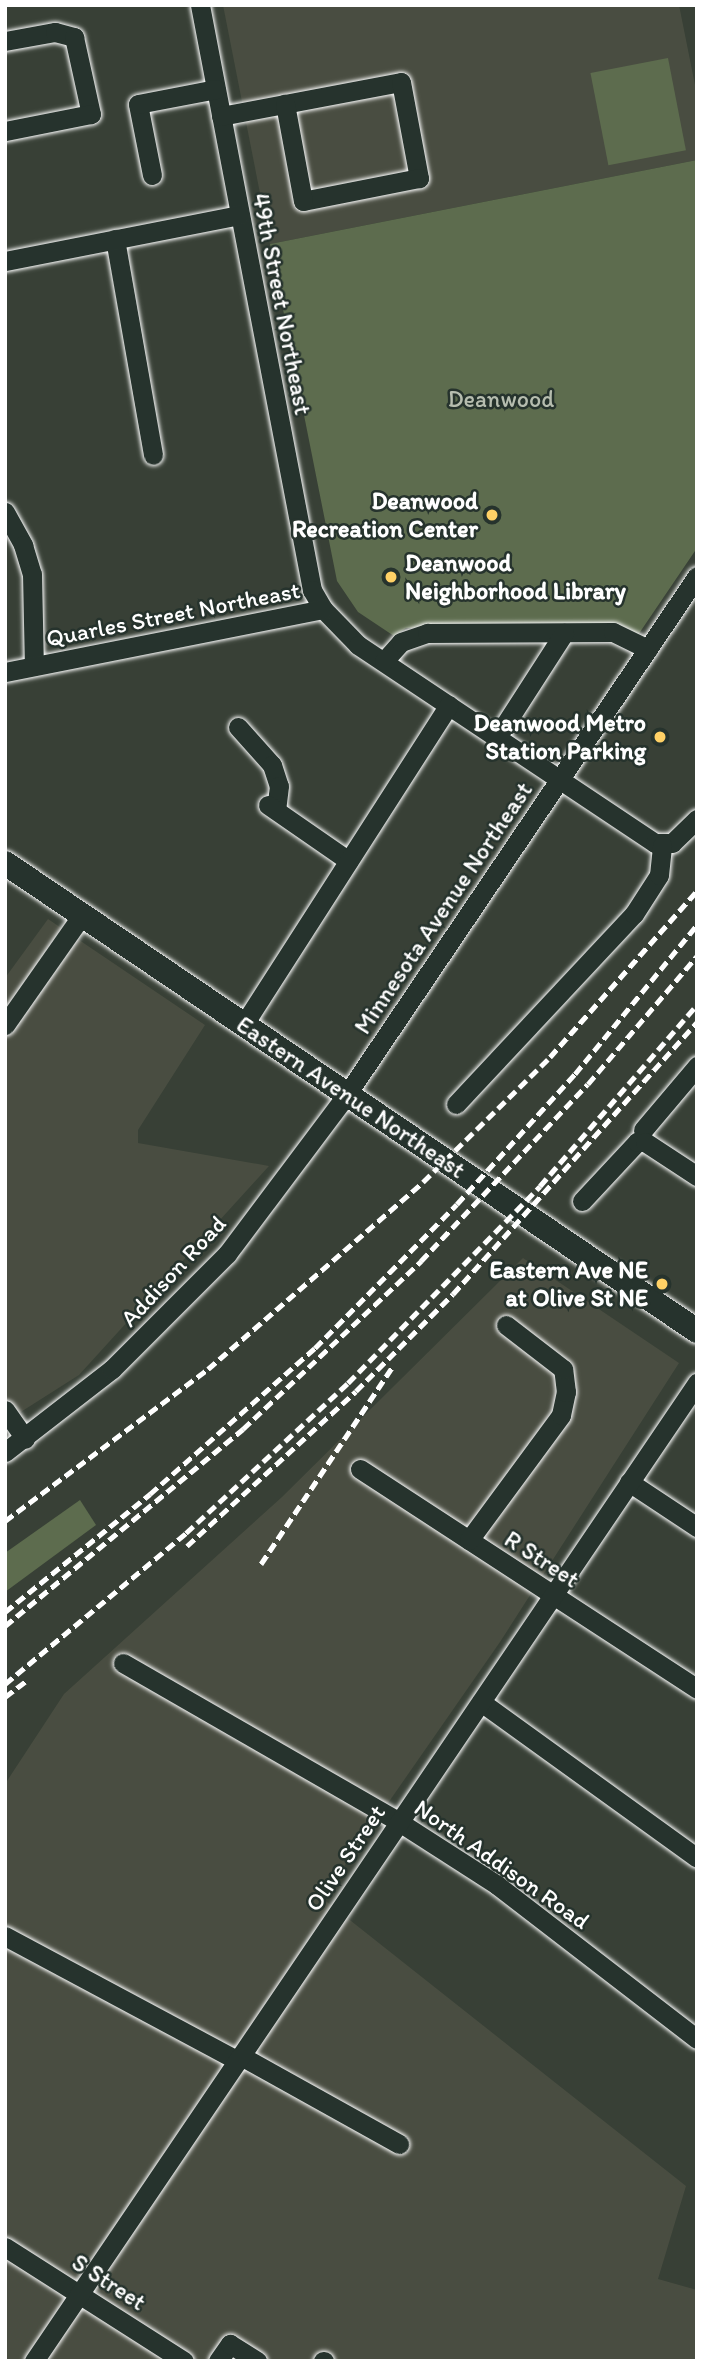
<!DOCTYPE html>
<style>
body{margin:0}
#map{position:relative;width:702px;height:2366px;overflow:hidden;background:#384036;font-family:Itim,sans-serif}
div>[style]{position:absolute}
.built>*{inset:0;background:#494d41}
.green>*{inset:0;background:#5d6c4e;transform-origin:0 0}
.roads{filter:drop-shadow(0 0 2px #fff) drop-shadow(0 0 2px #fff)}
.minor>*{height:19px;margin:-9.5px;padding:0 9.5px;transform-origin:9.5px;border-radius:9.5px;background:#26332d}
.major>*{height:24px;margin:-12px;padding:0 12px;transform-origin:12px;border-radius:12px;background:#26332d}
.rail>*{height:5px;margin-top:-2.5px;transform-origin:0;background:repeating-linear-gradient(90deg,#fff 0 10px,transparent 0 15px)}
.dots>*{width:19px;height:19px;translate:-50% -50%;box-sizing:border-box;border:4px solid #26332d;border-radius:50%}
span{translate:-50% -50%;white-space:nowrap;text-align:center;line-height:1.15;-webkit-text-stroke:5px #26332d;paint-order:stroke}
.street-label{font-size:24px;color:#fff}
.park-label{font-size:24px;color:#b6bdaf}
.poi-label{font-size:24px;color:#fff;font-weight:700}
.right{translate:-100% -50%;text-align:right}
.left{translate:0 -50%;text-align:left}
.frame{position:absolute;inset:0;border:7px solid #fff;pointer-events:none}
</style>
<div id="map">
<div class="built">
<div style="clip-path:polygon(223px 5px,679px 5px,697px 95px,697px 160px,270px 244px)"></div>
<div style="clip-path:polygon(48px 919px,205px 1025px,138px 1130px,138px 1143px,269px 1166px,79px 1375px,5px 1422px,5px 978px)"></div>
<div style="clip-path:polygon(523px 1258px,679px 1363px,500px 1642px,322px 1898px,686px 2186px,658px 2279px,697px 2290px,697px 2361px,5px 2361px,5px 1784px,64px 1694px,282px 1497px)"></div>
</div>
<div class="green">
<div style="left:668px;top:58px;width:94px;height:79px;rotate:79deg"></div>
<div style="clip-path:polygon(697px 160px,697px 548px,638px 635px,609px 626px,406px 628px,394px 636px,358px 612px,337px 581px,270px 244px)"></div>
<div style="clip-path:polygon(80px 1500px,96px 1525px,5px 1592px,5px 1553px)"></div>
</div>
<div class="roads">
<div class="minor">
<div style="left:200px;top:5px;width:596px;rotate:79.16deg"></div>
<div style="left:312px;top:590px;width:22px;rotate:60deg"></div>
<div style="left:323px;top:609px;width:50px;rotate:45.8deg"></div>
<div style="left:358px;top:645px;width:357px;rotate:33.7deg"></div>
<div style="left:655px;top:843px;width:17px"></div>
<div style="left:672px;top:843px;width:35px;rotate:-44deg"></div>
<div style="left:5px;top:41px;width:51px;rotate:-10.2deg"></div>
<div style="left:55px;top:32px;width:20px;rotate:15deg"></div>
<div style="left:74px;top:37px;width:79px;rotate:77.6deg"></div>
<div style="left:91px;top:114px;width:88px;rotate:168.8deg"></div>
<div style="left:221px;top:116px;width:183px;rotate:-10.7deg"></div>
<div style="left:401px;top:82px;width:98px;rotate:79.4deg"></div>
<div style="left:419px;top:178px;width:118px;rotate:168.8deg"></div>
<div style="left:303px;top:201px;width:99px;rotate:-100.5deg"></div>
<div style="left:152px;top:175px;width:72px;rotate:-101.2deg"></div>
<div style="left:138px;top:104px;width:79px;rotate:-10.9deg"></div>
<div style="left:115px;top:239px;width:219px;rotate:80deg"></div>
<div style="left:5px;top:261px;width:239px;rotate:-11.1deg"></div>
<div style="left:5px;top:512px;width:38px;rotate:61deg"></div>
<div style="left:23px;top:545px;width:30px;rotate:73deg"></div>
<div style="left:32px;top:574px;width:92px;rotate:88.8deg"></div>
<div style="left:384px;top:661px;width:25px;rotate:-48deg"></div>
<div style="left:401px;top:642px;width:28px;rotate:-19deg"></div>
<div style="left:427px;top:633px;width:186px;rotate:-0.3deg"></div>
<div style="left:613px;top:632px;width:39px;rotate:26deg"></div>
<div style="left:5px;top:672px;width:324px;rotate:-11.2deg"></div>
<div style="left:238px;top:727px;width:51px;rotate:48.2deg"></div>
<div style="left:272px;top:765px;width:22px;rotate:72deg"></div>
<div style="left:279px;top:786px;width:24px;rotate:97deg"></div>
<div style="left:497px;top:737px;width:124px;rotate:-57.2deg"></div>
<div style="left:268px;top:805px;width:98px;rotate:34.7deg"></div>
<div style="left:244px;top:1024px;width:379px;rotate:-57.3deg"></div>
<div style="left:5px;top:1025px;width:134px;rotate:-55deg"></div>
<div style="left:456px;top:1104px;width:260px;rotate:-46.9deg"></div>
<div style="left:634px;top:914px;width:46px;rotate:-57.3deg"></div>
<div style="left:659px;top:875px;width:30px;rotate:-84deg"></div>
<div style="left:643px;top:1130px;width:84px;rotate:-49.8deg"></div>
<div style="left:582px;top:1201px;width:81px;rotate:-47deg"></div>
<div style="left:637px;top:1142px;width:8px"></div>
<div style="left:645px;top:1142px;width:62px;rotate:33.2deg"></div>
<div style="left:5px;top:1410px;width:35px;rotate:55deg"></div>
<div style="left:5px;top:1452px;width:135px;rotate:-37.8deg"></div>
<div style="left:112px;top:1369px;width:163px;rotate:-45deg"></div>
<div style="left:227px;top:1254px;width:200px;rotate:-53.1deg"></div>
<div style="left:347px;top:1094px;width:625px;rotate:-55.95deg"></div>
<div style="left:360px;top:1469px;width:402px;rotate:33.1deg"></div>
<div style="left:629px;top:1482px;width:82px;rotate:33.5deg"></div>
<div style="left:469px;top:1540px;width:155px;rotate:-53.6deg"></div>
<div style="left:561px;top:1415px;width:24px;rotate:-78deg"></div>
<div style="left:566px;top:1392px;width:23px;rotate:-97deg"></div>
<div style="left:563px;top:1369px;width:72px;rotate:-142.3deg"></div>
<div style="left:123px;top:1663px;width:319px;rotate:29.9deg"></div>
<div style="left:399px;top:1822px;width:117px;rotate:32.7deg"></div>
<div style="left:497px;top:1885px;width:252px;rotate:37.6deg"></div>
<div style="left:481px;top:1702px;width:266px;rotate:35.8deg"></div>
<div style="left:5px;top:1936px;width:264px;rotate:28.2deg"></div>
<div style="left:241px;top:2056px;width:181px;rotate:29.1deg"></div>
<div style="left:5px;top:2247px;width:212px;rotate:32.5deg"></div>
<div style="left:34px;top:2361px;width:1182px;rotate:-55.87deg"></div>
<div style="left:218px;top:2361px;width:21px;rotate:-55deg"></div>
<div style="left:230px;top:2344px;width:32px;rotate:32deg"></div>
<div style="left:323px;top:2361px;width:1px"></div>
</div>
<div class="major">
<div style="left:5px;top:863px;width:835px;rotate:34.07deg"></div>
</div>
</div>
<div class="rail">
<div style="left:5px;top:1521px;width:254px;rotate:-36.8deg"></div>
<div style="left:208px;top:1369px;width:285px;rotate:-41deg"></div>
<div style="left:423px;top:1182px;width:178px;rotate:-44.5deg"></div>
<div style="left:550px;top:1057px;width:222px;rotate:-48.5deg"></div>
<div style="left:187px;top:1546px;width:229px;rotate:-42.5deg"></div>
<div style="left:356px;top:1391px;width:137px;rotate:-45deg"></div>
<div style="left:453px;top:1294px;width:365px;rotate:-48.1deg"></div>
<div style="left:261px;top:1564px;width:238px;rotate:-56.3deg"></div>
<div style="left:5px;top:1612px;width:187px;rotate:-39.1deg"></div>
<div style="left:150px;top:1494px;width:220px;rotate:-41.5deg"></div>
<div style="left:315px;top:1348px;width:202px;rotate:-45.4deg"></div>
<div style="left:457px;top:1204px;width:176px;rotate:-47.8deg"></div>
<div style="left:575px;top:1074px;width:193px;rotate:-50.7deg"></div>
<div style="left:5px;top:1626px;width:309px;rotate:-39.6deg"></div>
<div style="left:243px;top:1429px;width:245px;rotate:-43.3deg"></div>
<div style="left:421px;top:1261px;width:243px;rotate:-46.7deg"></div>
<div style="left:588px;top:1084px;width:168px;rotate:-49.6deg"></div>
<div style="left:5px;top:1684px;width:236px;rotate:-39.8deg"></div>
<div style="left:186px;top:1533px;width:221px;rotate:-42.8deg"></div>
<div style="left:348px;top:1383px;width:275px;rotate:-45.7deg"></div>
<div style="left:540px;top:1186px;width:240px;rotate:-49.1deg"></div>
<div style="left:5px;top:1697px;width:26px;rotate:-37deg"></div>
</div>
<div class="dots">
<div style="left:492px;top:515px;background:#ffd166"></div>
<div style="left:391px;top:577px;background:#ffd166"></div>
<div style="left:660px;top:737px;background:#ffd166"></div>
<div style="left:662px;top:1284px;background:#ffd166"></div>
</div>
<div class="street-label">
<span style="left:282px;top:304px;rotate:79deg">49th Street Northeast</span>
<span style="left:173px;top:614px;rotate:-11deg">Quarles Street Northeast</span>
<span style="left:443px;top:908px;rotate:-56deg">Minnesota Avenue Northeast</span>
<span style="left:351px;top:1097px;rotate:34deg">Eastern Avenue Northeast</span>
<span style="left:173px;top:1271px;rotate:-47deg">Addison Road</span>
<span style="left:542px;top:1559px;rotate:33deg">R Street</span>
<span style="left:345px;top:1858px;rotate:-56deg">Olive Street</span>
<span style="left:502px;top:1864px;rotate:35deg">North Addison Road</span>
<span style="left:109px;top:2282px;rotate:33deg">S Street</span>
</div>
<div class="park-label">
<span style="left:501px;top:399px">Deanwood</span>
</div>
<div class="poi-label">
<span class="right" style="left:478px;top:515px">Deanwood<br>Recreation Center</span>
<span class="left" style="left:405px;top:577px">Deanwood<br>Neighborhood Library</span>
<span class="right" style="left:646px;top:737px">Deanwood Metro<br>Station Parking</span>
<span class="right" style="left:648px;top:1284px">Eastern Ave NE<br>at Olive St NE</span>
</div>
<div class="frame"></div>
</div>
